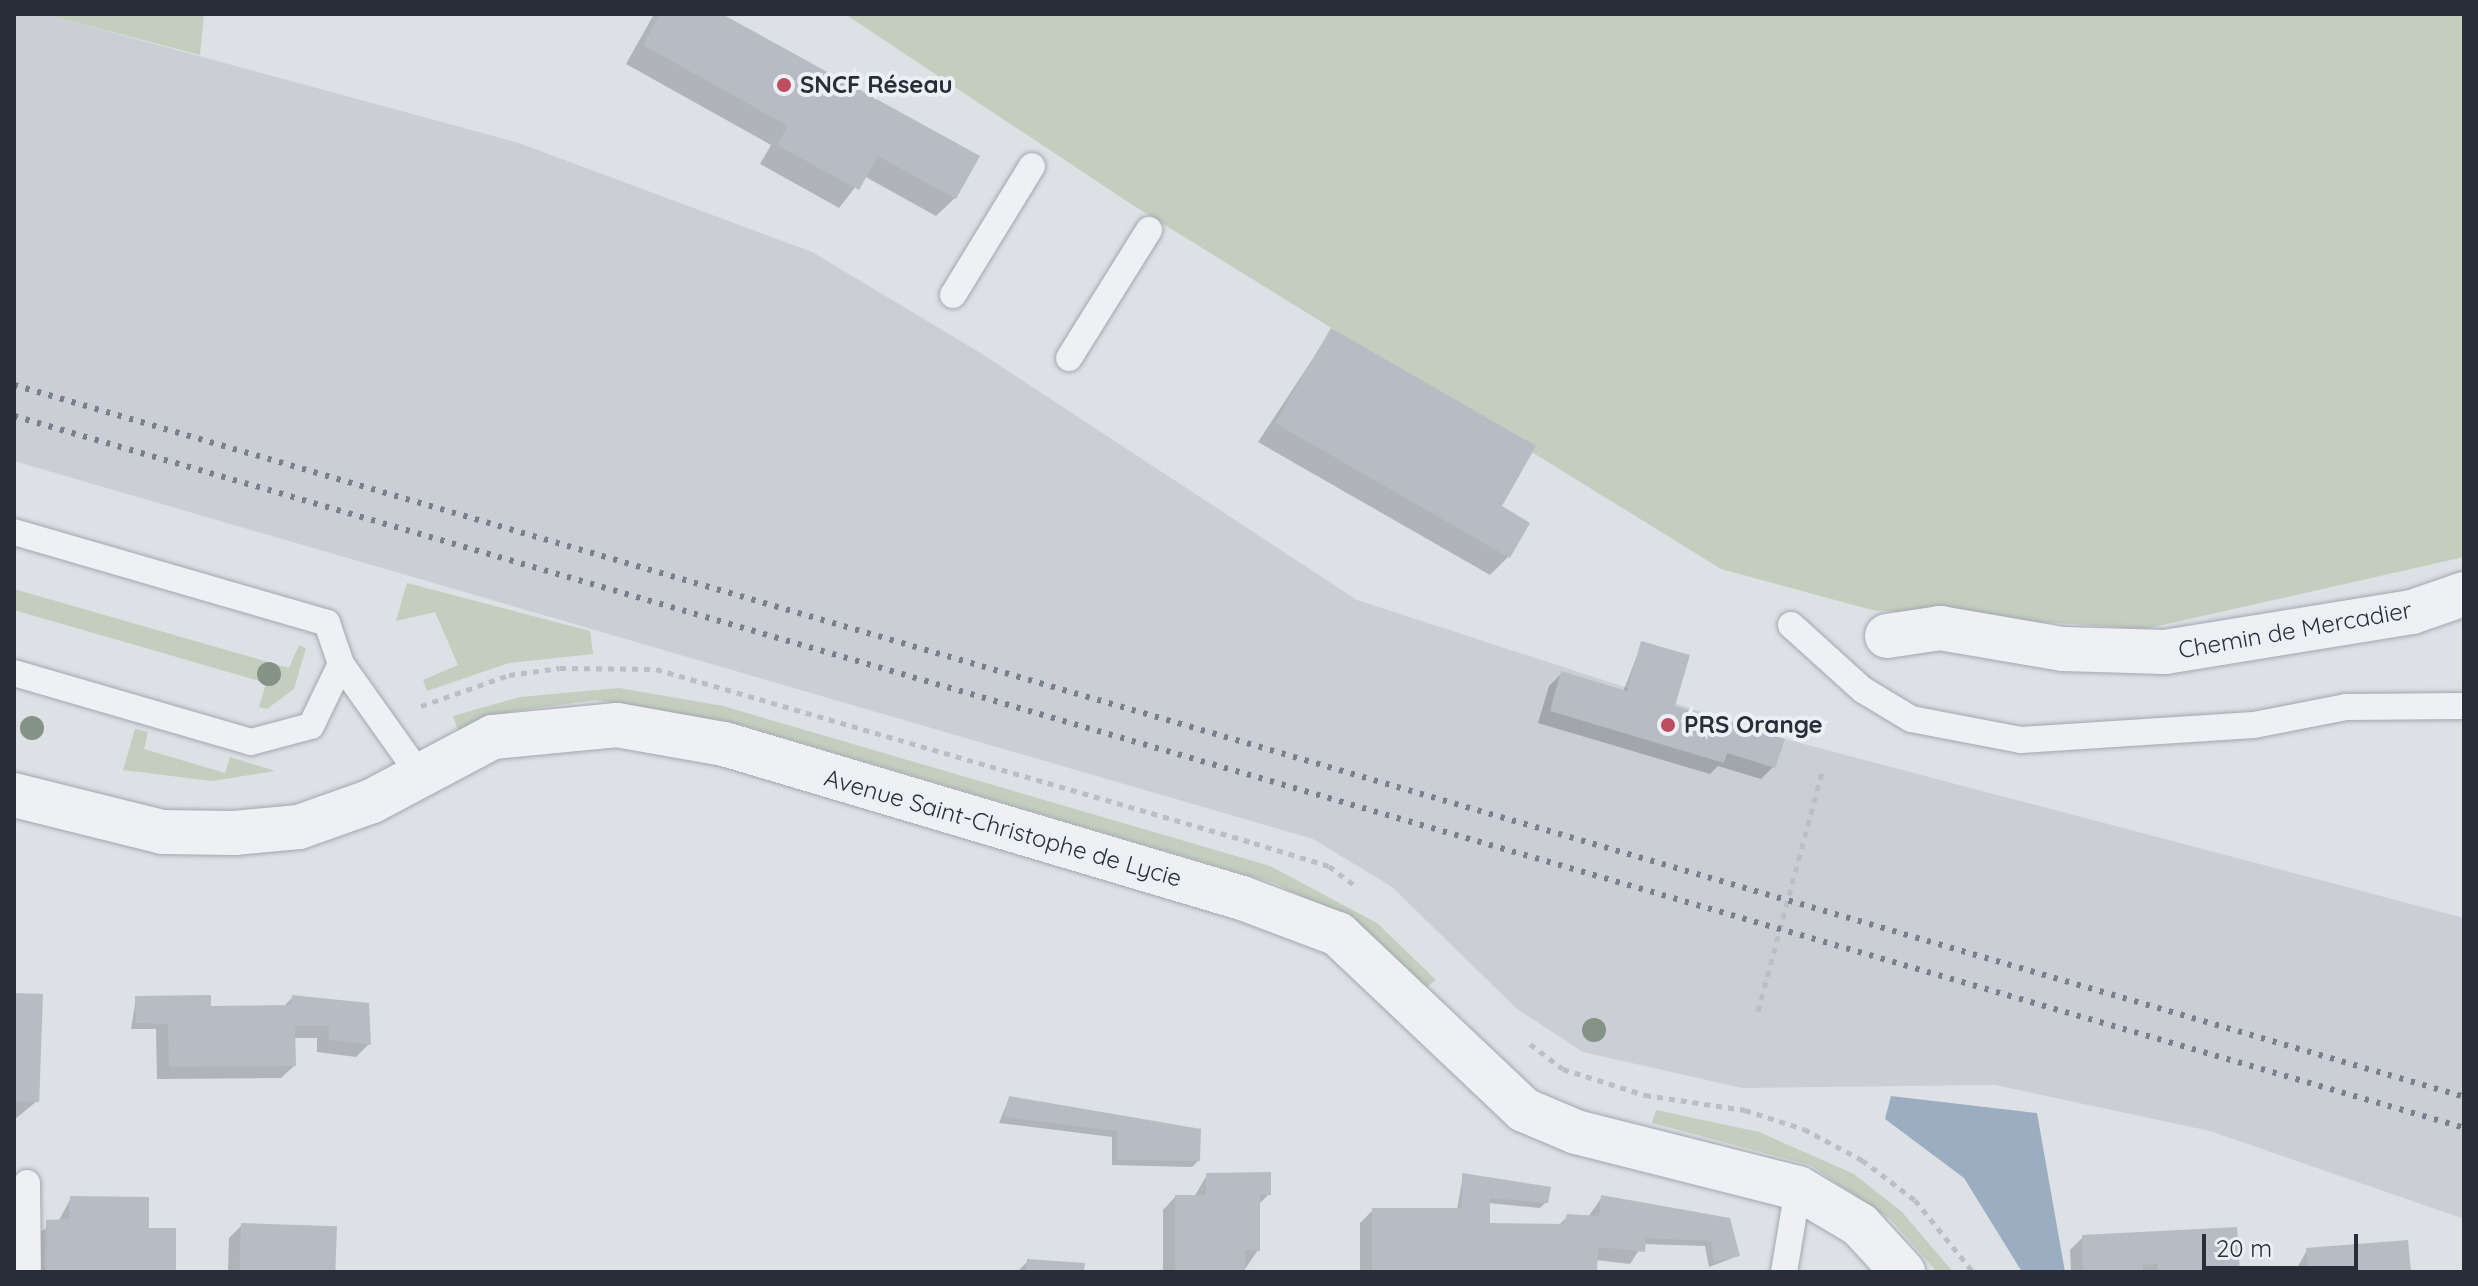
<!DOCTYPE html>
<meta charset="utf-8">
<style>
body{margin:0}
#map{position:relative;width:2478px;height:1286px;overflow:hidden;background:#dde0e5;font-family:Quicksand,sans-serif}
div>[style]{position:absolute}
.built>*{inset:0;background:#cbcfd5}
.green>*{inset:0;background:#c3cebf}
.water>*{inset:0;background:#9baec1}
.shadow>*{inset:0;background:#0003}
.building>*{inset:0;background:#b7bcc4;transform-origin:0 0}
.path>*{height:5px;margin-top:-2.5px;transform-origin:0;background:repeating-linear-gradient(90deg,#bbbec3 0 6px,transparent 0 12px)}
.roads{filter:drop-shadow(0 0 2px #a3a7ae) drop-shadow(0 0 2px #a3a7ae)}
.lane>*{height:26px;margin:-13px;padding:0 13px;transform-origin:13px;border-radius:13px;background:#eff0f4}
.street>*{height:44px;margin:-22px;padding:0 22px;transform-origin:22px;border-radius:22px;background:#eff0f4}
.rail>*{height:6px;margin-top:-3px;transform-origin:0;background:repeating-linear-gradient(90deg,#78808d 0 4px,transparent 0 12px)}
.trees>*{width:24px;height:24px;margin:-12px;border-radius:50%;background:#849385}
.dots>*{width:22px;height:22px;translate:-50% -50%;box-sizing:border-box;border:4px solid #eceff3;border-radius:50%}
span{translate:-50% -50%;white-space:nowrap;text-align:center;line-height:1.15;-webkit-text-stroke:8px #eceff3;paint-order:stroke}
.poi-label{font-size:24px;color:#282e39;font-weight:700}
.left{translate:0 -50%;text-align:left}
.street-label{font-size:24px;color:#282e39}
.frame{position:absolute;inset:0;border:16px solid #282e39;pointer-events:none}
.scale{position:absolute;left:2202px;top:1234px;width:156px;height:36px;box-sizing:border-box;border:4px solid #282e39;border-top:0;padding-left:10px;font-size:24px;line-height:28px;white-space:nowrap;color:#282e39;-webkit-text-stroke:6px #eceff3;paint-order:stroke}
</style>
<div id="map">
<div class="built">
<div style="clip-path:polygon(14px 14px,44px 14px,519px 143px,812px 252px,979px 352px,1357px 600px,1785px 739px,2464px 918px,2464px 1219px,2210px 1131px,1995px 1085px,1742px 1088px,1583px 1052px,1517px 1009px,1392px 887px,1313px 839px,14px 461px)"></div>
</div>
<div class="green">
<div style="clip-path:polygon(44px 14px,204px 14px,200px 55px)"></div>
<div style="clip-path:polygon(845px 14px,2464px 14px,2464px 557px,2145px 629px,1872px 610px,1721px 569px,1131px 204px)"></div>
<div style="clip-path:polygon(407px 583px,590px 631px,593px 654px,509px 663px,427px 691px,423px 680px,458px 665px,435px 612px,396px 621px)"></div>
<div style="clip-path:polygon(14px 589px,289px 668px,299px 645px,306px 648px,294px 689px,267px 709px,259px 707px,266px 683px,14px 610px)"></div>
<div style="clip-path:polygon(619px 688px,723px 706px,1270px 866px,1377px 923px,1436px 980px,1424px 989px,1349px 919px,1274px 883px,742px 725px,597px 700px,515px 711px,458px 730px,453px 716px,520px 697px)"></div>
<div style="clip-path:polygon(135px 729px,148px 732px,144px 749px,225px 773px,230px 757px,275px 771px,212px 781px,123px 770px)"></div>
<div style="clip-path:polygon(1656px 1110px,1759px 1132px,1854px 1174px,1902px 1212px,1953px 1272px,1937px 1272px,1891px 1220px,1810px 1165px,1652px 1123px)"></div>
</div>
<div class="water">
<div style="clip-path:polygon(1891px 1096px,2037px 1113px,2065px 1272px,2022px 1272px,1964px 1178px,1885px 1119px)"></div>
</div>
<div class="shadow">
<div style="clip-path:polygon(654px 14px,718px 14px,955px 198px,936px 216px,864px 176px,839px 208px,760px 164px,771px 145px,626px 64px)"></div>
<div style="clip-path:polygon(1331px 331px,1499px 507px,1508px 557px,1490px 575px,1258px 442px)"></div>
<div style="clip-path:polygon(1642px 643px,1671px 707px,1773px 767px,1761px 779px,1718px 766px,1710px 774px,1538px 723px,1549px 686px,1562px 673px,1623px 692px)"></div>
<div style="clip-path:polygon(14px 995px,37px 1101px,14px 1120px)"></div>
<div style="clip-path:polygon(293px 997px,369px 1044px,356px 1057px,317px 1052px,317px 1038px,293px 1038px,294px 1066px,281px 1078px,157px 1079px,156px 1029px,131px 1029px,136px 998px,209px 1008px,283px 1007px)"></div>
<div style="clip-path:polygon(1009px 1098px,1199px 1130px,1198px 1161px,1192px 1167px,1112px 1165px,1112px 1137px,999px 1123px)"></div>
<div style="clip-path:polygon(1207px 1175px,1269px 1194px,1258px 1205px,1258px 1250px,1243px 1272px,1163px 1272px,1163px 1210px,1175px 1197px,1194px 1197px)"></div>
<div style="clip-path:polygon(1463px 1175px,1546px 1202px,1540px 1208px,1488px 1203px,1488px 1225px,1558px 1226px,1568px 1216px,1588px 1217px,1602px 1197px,1648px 1206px,1738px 1256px,1709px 1267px,1705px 1246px,1643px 1244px,1630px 1264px,1596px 1260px,1595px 1272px,1360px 1272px,1360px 1223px,1373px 1210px,1457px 1210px)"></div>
<div style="clip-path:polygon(71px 1198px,174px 1272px,34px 1272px,34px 1235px,58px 1222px)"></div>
<div style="clip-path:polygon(242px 1225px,334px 1272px,228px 1272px,229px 1238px)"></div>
<div style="clip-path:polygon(2083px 1237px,2238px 1272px,2071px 1272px,2070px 1250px)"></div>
<div style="clip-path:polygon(2307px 1250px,2409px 1272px,2295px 1272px)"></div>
<div style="clip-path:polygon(1028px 1261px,1082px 1272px,1017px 1272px)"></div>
</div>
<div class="building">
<div style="clip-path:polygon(660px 14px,722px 14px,980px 156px,956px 199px,878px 156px,859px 190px,777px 145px,788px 126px,643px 45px)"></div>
<div style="clip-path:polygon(1331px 328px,1536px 446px,1502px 506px,1530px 523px,1510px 558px,1275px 423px)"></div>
<div style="clip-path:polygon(1641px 641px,1690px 655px,1675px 706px,1785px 739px,1775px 768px,1727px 753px,1724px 763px,1550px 711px,1561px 671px,1627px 691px)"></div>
<div style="left:14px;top:993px;width:29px;height:108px;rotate:2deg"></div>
<div style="clip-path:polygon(211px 995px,211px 1006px,291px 1005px,292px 995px,369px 1003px,371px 1045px,329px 1040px,329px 1026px,295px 1026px,296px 1066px,169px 1067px,168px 1024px,136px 1023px,135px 996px)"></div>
<div style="clip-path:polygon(1009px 1096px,1201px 1129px,1200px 1161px,1117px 1160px,1117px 1131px,1004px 1117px)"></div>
<div style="clip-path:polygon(1271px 1172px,1271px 1195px,1260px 1195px,1260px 1251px,1245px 1250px,1245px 1272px,1175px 1272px,1175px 1195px,1206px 1195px,1206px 1173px)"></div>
<div style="clip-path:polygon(1462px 1173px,1551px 1187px,1548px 1203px,1490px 1198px,1490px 1223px,1563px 1224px,1567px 1214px,1599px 1216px,1601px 1195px,1730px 1218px,1740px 1256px,1714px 1262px,1711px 1241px,1646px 1238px,1645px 1252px,1598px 1247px,1597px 1272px,1372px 1272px,1372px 1208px,1462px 1208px)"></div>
<div style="clip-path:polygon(70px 1196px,149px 1197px,149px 1228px,176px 1228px,176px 1272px,45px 1272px,46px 1220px,69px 1219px)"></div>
<div style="left:241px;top:1223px;width:96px;height:49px;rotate:2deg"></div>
<div style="clip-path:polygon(2237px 1227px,2240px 1272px,2158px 1272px,2158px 1264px,2143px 1265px,2143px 1272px,2083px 1272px,2082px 1235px)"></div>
<div style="clip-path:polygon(2408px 1240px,2411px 1272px,2308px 1272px,2306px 1248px)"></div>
<div style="clip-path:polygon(1027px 1259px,1085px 1263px,1084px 1272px,1026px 1272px)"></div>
</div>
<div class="path">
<div style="left:421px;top:706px;width:93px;rotate:-19.4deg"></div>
<div style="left:509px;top:675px;width:51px;rotate:-7.8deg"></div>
<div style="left:560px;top:668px;width:96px;rotate:0.6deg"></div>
<div style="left:656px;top:669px;width:623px;rotate:16.22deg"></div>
<div style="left:1254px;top:843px;width:78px;rotate:17deg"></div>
<div style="left:1329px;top:866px;width:31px;rotate:37deg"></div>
<div style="left:1758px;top:1011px;width:247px;rotate:-75deg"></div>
<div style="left:1530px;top:1044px;width:41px;rotate:37.1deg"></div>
<div style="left:1563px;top:1069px;width:86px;rotate:17.6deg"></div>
<div style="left:1645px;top:1095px;width:101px;rotate:8.5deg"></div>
<div style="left:1745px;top:1110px;width:62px;rotate:17.9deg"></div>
<div style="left:1804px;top:1129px;width:66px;rotate:28.1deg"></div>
<div style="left:1862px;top:1160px;width:66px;rotate:37deg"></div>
<div style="left:1915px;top:1200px;width:92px;rotate:51.1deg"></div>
</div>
<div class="roads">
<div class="lane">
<div style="left:953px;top:295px;width:151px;rotate:-58.5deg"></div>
<div style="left:1069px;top:358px;width:151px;rotate:-58deg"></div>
<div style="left:14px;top:532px;width:326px;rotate:16.2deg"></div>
<div style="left:327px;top:623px;width:43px;rotate:71.1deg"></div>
<div style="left:341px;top:664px;width:136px;rotate:54.6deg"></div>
<div style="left:1791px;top:625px;width:97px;rotate:42.1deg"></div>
<div style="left:1863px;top:690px;width:56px;rotate:31.1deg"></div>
<div style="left:1911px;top:719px;width:112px;rotate:10.8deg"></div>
<div style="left:2021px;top:740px;width:233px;rotate:-3.7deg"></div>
<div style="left:2254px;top:725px;width:94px;rotate:-11.1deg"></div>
<div style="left:2346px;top:707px;width:118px;rotate:-0.5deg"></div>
<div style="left:14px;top:673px;width:247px;rotate:16.2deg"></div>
<div style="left:251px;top:742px;width:62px;rotate:-14.9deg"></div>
<div style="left:311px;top:726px;width:69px;rotate:-64.2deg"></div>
<div style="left:27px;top:1183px;width:89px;rotate:89.4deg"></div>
<div style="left:1784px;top:1272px;width:85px;rotate:-80.5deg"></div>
</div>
<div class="street">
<div style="left:1887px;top:636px;width:54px;rotate:-8.6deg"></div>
<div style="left:1940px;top:628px;width:125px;rotate:9.7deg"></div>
<div style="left:2063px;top:649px;width:102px;rotate:1.7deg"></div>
<div style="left:2165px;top:652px;width:250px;rotate:-9.2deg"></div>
<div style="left:2412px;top:612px;width:55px;rotate:-19.1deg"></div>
<div style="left:14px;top:795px;width:153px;rotate:14deg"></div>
<div style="left:162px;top:832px;width:72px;rotate:0.8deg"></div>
<div style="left:234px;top:833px;width:65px;rotate:-5.3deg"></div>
<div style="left:299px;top:827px;width:77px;rotate:-19.6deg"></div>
<div style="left:372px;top:801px;width:137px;rotate:-27.9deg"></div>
<div style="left:493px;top:737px;width:125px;rotate:-5.5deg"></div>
<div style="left:617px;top:725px;width:109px;rotate:10.1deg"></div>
<div style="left:724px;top:744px;width:540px;rotate:16.56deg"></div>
<div style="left:1242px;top:898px;width:103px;rotate:20.6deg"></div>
<div style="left:1338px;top:934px;width:256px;rotate:43.4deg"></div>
<div style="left:1524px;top:1110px;width:56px;rotate:22.9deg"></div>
<div style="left:1576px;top:1132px;width:229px;rotate:14.2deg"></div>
<div style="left:1798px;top:1188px;width:72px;rotate:30.8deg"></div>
<div style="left:1860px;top:1225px;width:64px;rotate:47.5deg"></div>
</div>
</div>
<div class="rail">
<div style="left:14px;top:385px;width:2551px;rotate:16.2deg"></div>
<div style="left:14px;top:416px;width:2551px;rotate:16.2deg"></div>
</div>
<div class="trees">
<div style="left:269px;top:674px"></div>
<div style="left:32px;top:728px"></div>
<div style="left:1594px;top:1030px"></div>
</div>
<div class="dots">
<div style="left:784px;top:85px;background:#be4d5f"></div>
<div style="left:1668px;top:725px;background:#be4d5f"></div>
</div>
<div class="poi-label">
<span class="left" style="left:800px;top:85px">SNCF Réseau</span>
<span class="left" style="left:1684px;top:725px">PRS Orange</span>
</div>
<div class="street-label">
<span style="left:2295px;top:630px;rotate:-10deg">Chemin de Mercadier</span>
<span style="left:1003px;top:828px;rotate:16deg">Avenue Saint-Christophe de Lycie</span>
</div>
<div class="frame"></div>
<div class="scale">20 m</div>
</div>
